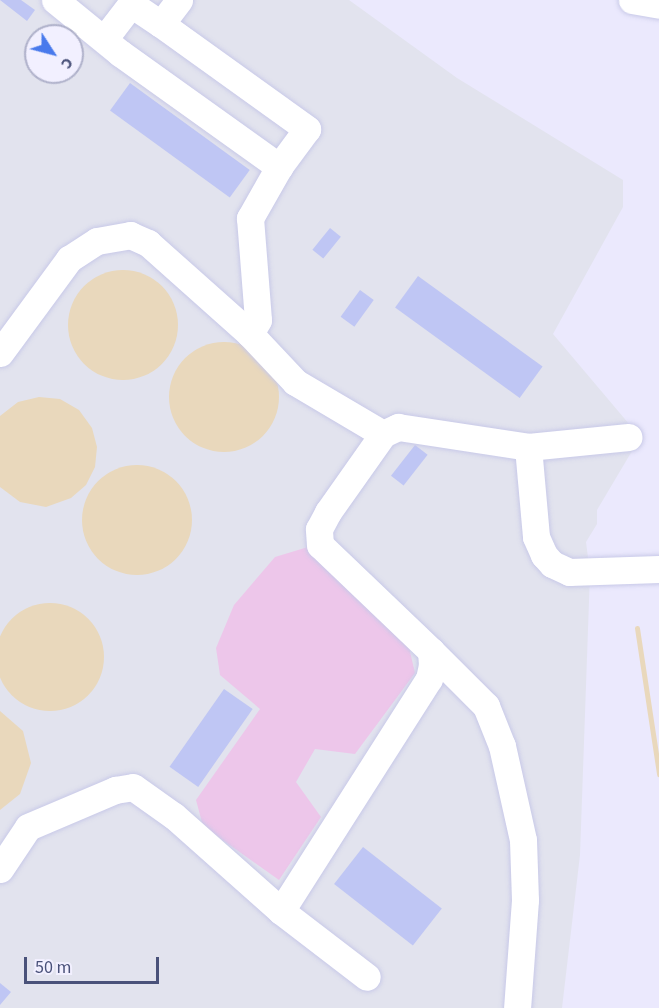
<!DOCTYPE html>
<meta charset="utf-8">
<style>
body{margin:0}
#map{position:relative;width:659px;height:1008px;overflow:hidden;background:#ebe9fd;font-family:"Source Sans 3",sans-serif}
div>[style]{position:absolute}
.industrial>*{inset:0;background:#e2e3ee}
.green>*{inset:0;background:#edc6ea}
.water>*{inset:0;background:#e9d8bc}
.round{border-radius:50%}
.stream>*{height:5px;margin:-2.5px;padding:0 2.5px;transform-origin:2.5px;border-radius:2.5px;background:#e9d8bc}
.building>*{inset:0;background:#bfc6f4;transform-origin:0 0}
.roads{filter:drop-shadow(0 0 2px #c8c9e8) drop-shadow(0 0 2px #c8c9e8)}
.minor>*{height:27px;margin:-13.5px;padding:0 13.5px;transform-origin:13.5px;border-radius:13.5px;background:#fff}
span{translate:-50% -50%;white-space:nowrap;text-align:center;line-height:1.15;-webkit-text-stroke:6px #f2f0ff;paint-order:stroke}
.north{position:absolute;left:24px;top:24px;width:60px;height:60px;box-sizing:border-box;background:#f2f0ff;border:2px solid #afb1ca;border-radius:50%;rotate:126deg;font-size:16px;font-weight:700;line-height:24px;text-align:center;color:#4a527a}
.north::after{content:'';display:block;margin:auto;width:21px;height:27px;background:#497aec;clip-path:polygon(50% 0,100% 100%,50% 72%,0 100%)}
.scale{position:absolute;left:24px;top:957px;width:135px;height:27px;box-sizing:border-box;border:3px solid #4a527a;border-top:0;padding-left:8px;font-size:18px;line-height:21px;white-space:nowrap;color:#4a527a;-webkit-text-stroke:4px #f2f0ff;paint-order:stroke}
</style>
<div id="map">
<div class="industrial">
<div style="clip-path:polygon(evenodd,0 0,349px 0,457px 78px,623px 180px,623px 207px,553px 334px,635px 431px,635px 446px,597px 510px,597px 524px,586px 542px,590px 573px,580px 855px,562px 1008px,0 1008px,0 0,36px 36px,72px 36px,72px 72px,36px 72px,36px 36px)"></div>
</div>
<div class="green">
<div style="clip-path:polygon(308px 547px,408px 643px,415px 673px,355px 754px,315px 749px,296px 782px,321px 817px,279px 880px,203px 826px,196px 800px,260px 709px,220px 675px,216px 648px,234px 605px,275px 557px)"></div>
</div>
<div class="water">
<div class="round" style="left:68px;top:270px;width:110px;height:110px"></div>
<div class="round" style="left:169px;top:342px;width:110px;height:110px"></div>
<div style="clip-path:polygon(39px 397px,60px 399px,79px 410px,92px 428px,97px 447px,95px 467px,86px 485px,71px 498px,46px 507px,20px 502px,0 487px,0 416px,18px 402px)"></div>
<div class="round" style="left:82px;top:465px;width:110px;height:110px"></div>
<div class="round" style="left:-4px;top:603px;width:108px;height:108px"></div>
<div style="clip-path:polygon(0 711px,23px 731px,31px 763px,20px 794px,0 810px)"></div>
</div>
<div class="stream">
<div style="left:637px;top:628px;width:148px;rotate:81.4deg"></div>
</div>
<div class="building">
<div style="clip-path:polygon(0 0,21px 0,35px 10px,27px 21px)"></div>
<div style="left:130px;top:83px;width:148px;height:34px;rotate:36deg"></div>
<div style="left:330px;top:228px;width:14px;height:28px;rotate:39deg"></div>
<div style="left:418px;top:276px;width:154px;height:39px;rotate:36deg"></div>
<div style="left:360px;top:290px;width:17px;height:33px;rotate:36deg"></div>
<div style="left:415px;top:445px;width:16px;height:39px;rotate:38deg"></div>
<div style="left:224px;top:689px;width:35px;height:95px;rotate:35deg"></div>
<div style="left:363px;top:847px;width:100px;height:47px;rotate:38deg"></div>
<div style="clip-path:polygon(0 983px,11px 992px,0 1005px)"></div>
</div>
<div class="roads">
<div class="minor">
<div style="left:55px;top:0;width:84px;rotate:39.2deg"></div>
<div style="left:120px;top:53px;width:196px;rotate:35.6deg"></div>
<div style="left:279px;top:167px;width:59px;rotate:119.6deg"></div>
<div style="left:250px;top:218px;width:102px;rotate:85.5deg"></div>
<div style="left:258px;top:320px;width:16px;rotate:120deg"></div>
<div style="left:632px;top:0;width:27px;rotate:10deg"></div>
<div style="left:161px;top:24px;width:180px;rotate:35.7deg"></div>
<div style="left:307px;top:129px;width:47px;rotate:126.4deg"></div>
<div style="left:105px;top:38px;width:43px;rotate:-52.6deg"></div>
<div style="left:131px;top:4px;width:36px;rotate:34deg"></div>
<div style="left:161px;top:24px;width:30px;rotate:-53deg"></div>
<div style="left:0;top:353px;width:117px;rotate:-53.7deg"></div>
<div style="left:69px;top:259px;width:33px;rotate:-33deg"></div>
<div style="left:97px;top:241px;width:34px;rotate:-10deg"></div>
<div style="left:130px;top:235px;width:20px;rotate:24deg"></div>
<div style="left:148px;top:243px;width:137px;rotate:41.7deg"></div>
<div style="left:250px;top:334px;width:66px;rotate:46.8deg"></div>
<div style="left:295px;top:382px;width:102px;rotate:30.6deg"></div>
<div style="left:383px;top:434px;width:17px;rotate:-25deg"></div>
<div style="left:398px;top:427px;width:132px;rotate:8.7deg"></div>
<div style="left:528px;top:447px;width:90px;rotate:84.9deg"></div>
<div style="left:536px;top:537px;width:20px;rotate:66deg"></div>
<div style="left:544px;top:555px;width:12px;rotate:48deg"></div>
<div style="left:552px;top:564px;width:19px;rotate:25deg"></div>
<div style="left:569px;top:572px;width:90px;rotate:-1.9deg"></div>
<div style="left:528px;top:447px;width:101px;rotate:-5.7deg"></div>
<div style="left:431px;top:651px;width:78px;rotate:45deg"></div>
<div style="left:486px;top:706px;width:43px;rotate:68.2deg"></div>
<div style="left:502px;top:746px;width:96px;rotate:77.4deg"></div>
<div style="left:523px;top:840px;width:60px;rotate:88.1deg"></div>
<div style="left:525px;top:900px;width:108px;rotate:94.2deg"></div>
<div style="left:0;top:869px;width:50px;rotate:-56.3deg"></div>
<div style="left:28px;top:827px;width:95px;rotate:-23deg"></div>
<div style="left:115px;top:790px;width:18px;rotate:-9deg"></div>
<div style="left:133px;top:787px;width:50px;rotate:35.3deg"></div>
<div style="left:174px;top:816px;width:143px;rotate:41.6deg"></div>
<div style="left:281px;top:911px;width:108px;rotate:37.5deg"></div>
<div style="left:281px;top:911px;width:275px;rotate:-57.5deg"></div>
<div style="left:429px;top:679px;width:14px;rotate:-78deg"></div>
<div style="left:432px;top:665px;width:14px;rotate:-94deg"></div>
<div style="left:431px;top:651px;width:153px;rotate:-136.3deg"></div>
<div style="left:320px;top:545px;width:16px;rotate:-94deg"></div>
<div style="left:319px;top:529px;width:19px;rotate:-62deg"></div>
<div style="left:328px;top:512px;width:95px;rotate:-54.8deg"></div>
</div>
</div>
<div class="north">С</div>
<div class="scale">50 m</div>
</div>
